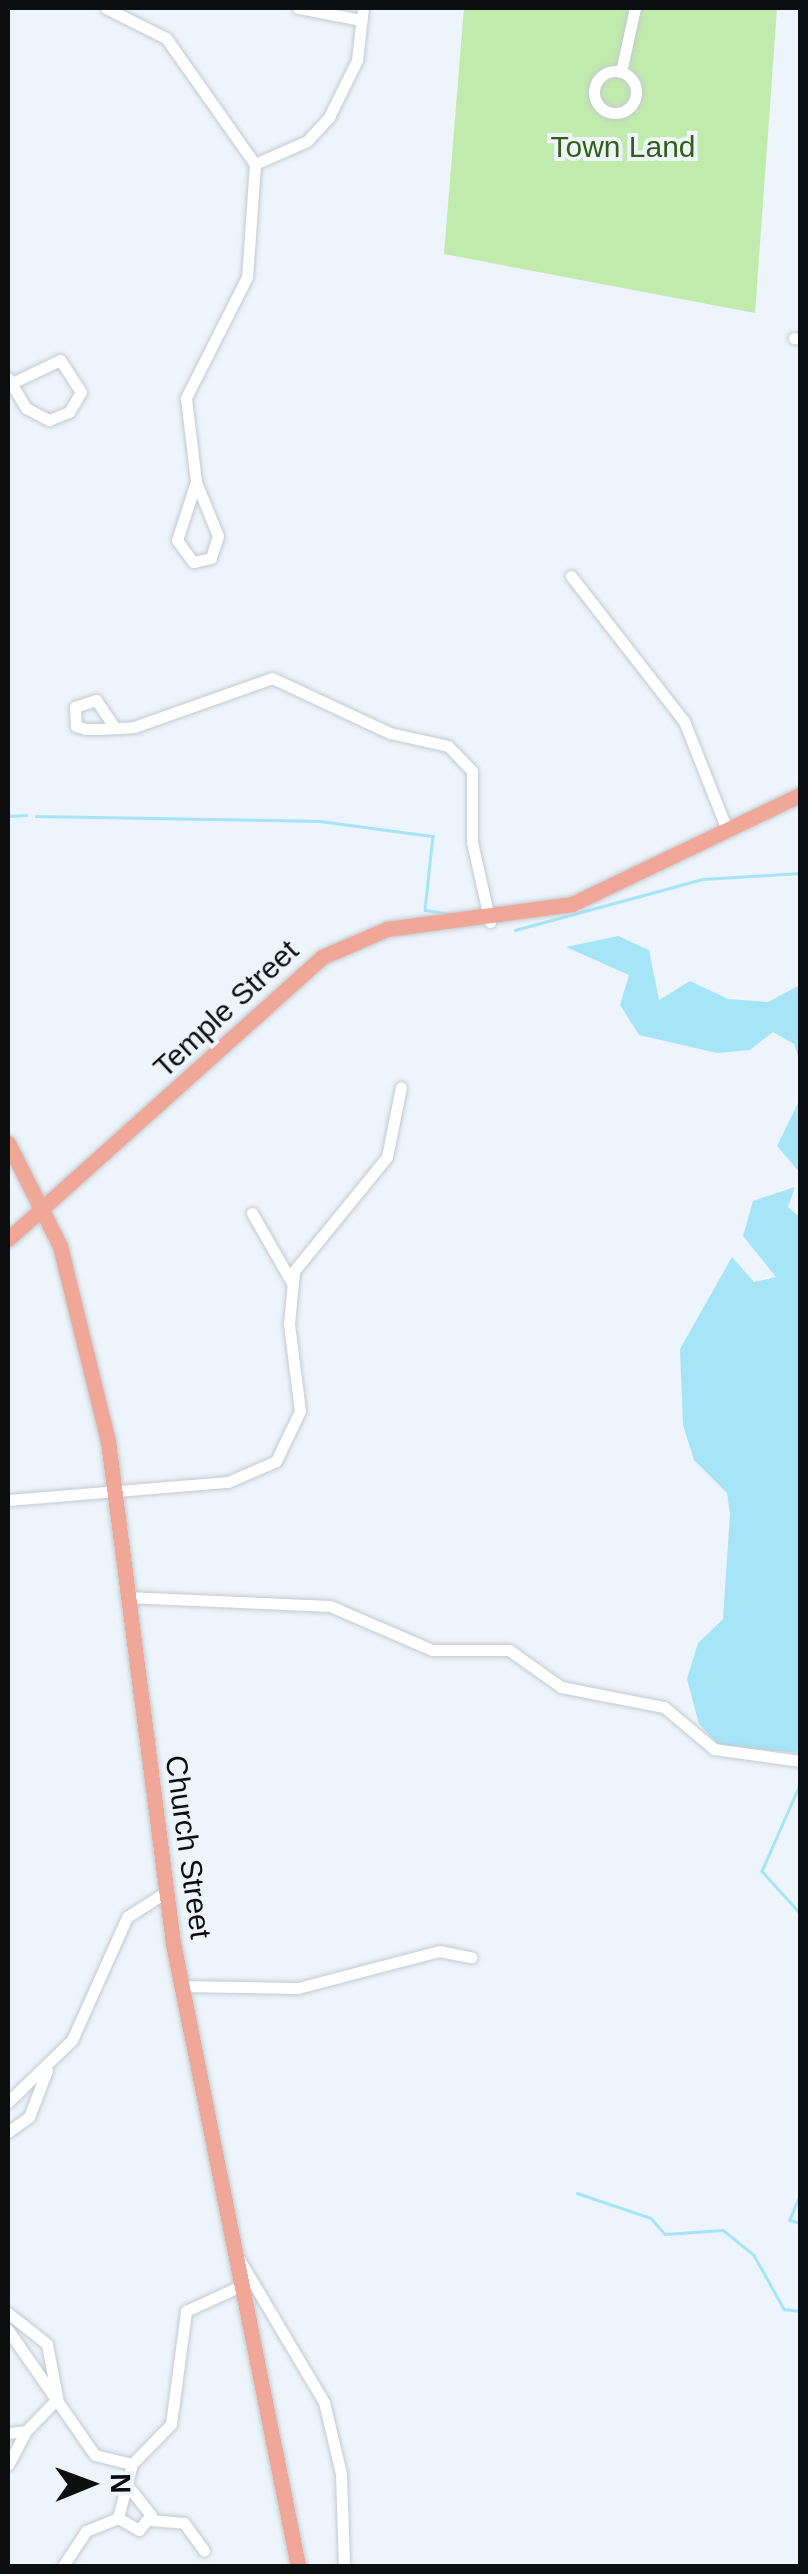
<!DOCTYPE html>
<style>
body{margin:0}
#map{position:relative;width:808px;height:2574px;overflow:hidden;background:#edf4fb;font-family:Arial,sans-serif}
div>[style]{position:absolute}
.green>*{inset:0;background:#c1eaad}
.water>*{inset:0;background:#a5e5f7}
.stream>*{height:2.5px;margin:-1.25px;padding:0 1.25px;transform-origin:1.25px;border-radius:1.25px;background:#a5e5f7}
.roads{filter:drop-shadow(0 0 2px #c3cad0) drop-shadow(0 0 2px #c3cad0)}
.minor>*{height:11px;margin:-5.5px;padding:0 5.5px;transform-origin:5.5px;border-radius:5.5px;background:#fff}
.minor>.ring{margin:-5.5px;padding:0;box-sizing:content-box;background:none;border:11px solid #fff;border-radius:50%}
.major>*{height:15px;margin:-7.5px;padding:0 7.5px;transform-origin:7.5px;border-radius:7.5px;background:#f1a798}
span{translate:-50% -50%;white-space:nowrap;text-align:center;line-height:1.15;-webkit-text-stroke:8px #edf4fb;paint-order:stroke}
.park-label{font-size:30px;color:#336014}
.street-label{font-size:30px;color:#0c0e10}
.frame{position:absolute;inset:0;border:10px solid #0c0e10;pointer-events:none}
.north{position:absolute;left:40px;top:2434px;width:100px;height:100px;-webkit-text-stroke:8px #edf4fb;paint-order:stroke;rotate:89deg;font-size:28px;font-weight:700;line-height:40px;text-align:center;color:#0c0e10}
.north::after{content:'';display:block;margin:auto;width:35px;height:45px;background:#0c0e10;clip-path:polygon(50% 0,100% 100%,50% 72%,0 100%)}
</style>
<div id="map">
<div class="green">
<div style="clip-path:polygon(464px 8px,777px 8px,755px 313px,444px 254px)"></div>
</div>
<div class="water">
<div style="clip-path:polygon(618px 936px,649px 950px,659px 1000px,690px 981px,728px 999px,768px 1002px,800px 985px,800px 1062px,794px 1044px,773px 1032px,750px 1050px,717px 1053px,639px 1035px,620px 1005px,629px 975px,566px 947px)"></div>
<div style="clip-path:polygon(800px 1099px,800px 1173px,777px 1146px)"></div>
<div style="clip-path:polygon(795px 1187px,788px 1207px,800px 1217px,800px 1753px,720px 1746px,699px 1724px,687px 1679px,698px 1643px,723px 1619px,730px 1514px,727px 1493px,694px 1460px,683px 1425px,680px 1349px,732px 1257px,754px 1282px,776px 1277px,743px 1236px,753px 1201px)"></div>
</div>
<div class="stream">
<div style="left:8px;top:816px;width:18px;rotate:-3deg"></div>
<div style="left:36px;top:816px;width:284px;rotate:1deg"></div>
<div style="left:320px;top:821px;width:114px;rotate:7.6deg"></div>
<div style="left:433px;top:836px;width:74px;rotate:96.2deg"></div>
<div style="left:425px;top:910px;width:26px;rotate:9deg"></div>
<div style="left:515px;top:930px;width:195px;rotate:-15.2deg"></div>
<div style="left:703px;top:879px;width:97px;rotate:-3.5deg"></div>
<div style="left:800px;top:1785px;width:94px;rotate:113.8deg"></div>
<div style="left:762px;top:1871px;width:57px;rotate:47.9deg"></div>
<div style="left:577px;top:2193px;width:78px;rotate:18.7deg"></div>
<div style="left:651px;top:2218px;width:21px;rotate:49deg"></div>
<div style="left:665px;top:2234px;width:58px;rotate:-3.9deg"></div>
<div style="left:723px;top:2230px;width:40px;rotate:39deg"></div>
<div style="left:754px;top:2255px;width:62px;rotate:60.9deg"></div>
<div style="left:784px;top:2309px;width:16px;rotate:7deg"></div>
<div style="left:800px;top:2196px;width:26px;rotate:113deg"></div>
<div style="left:790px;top:2220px;width:10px;rotate:17deg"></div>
</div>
<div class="roads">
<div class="minor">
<div style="left:106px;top:8px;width:67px;rotate:26.6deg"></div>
<div style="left:166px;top:38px;width:154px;rotate:54.8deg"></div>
<div style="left:255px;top:164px;width:113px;rotate:94deg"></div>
<div style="left:247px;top:277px;width:136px;rotate:116.8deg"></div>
<div style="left:186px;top:398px;width:85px;rotate:83.2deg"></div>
<div style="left:196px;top:482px;width:58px;rotate:67.8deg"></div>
<div style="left:218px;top:536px;width:23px;rotate:108deg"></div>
<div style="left:211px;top:558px;width:18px;rotate:167deg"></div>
<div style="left:193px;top:562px;width:27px;rotate:-126deg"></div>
<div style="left:177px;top:540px;width:61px;rotate:-71.9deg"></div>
<div style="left:298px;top:8px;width:64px;rotate:10.8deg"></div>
<div class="ring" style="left:594px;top:71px;width:31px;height:31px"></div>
<div style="left:621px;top:72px;width:66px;rotate:-77.7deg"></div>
<div style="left:255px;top:164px;width:57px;rotate:-23.9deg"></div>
<div style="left:307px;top:141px;width:33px;rotate:-47deg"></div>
<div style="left:329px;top:117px;width:64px;rotate:-63.8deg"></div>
<div style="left:357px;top:60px;width:52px;rotate:-83.4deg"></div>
<div style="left:794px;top:338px;width:6px;rotate:9deg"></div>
<div style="left:8px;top:378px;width:35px;rotate:59deg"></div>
<div style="left:26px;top:408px;width:26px;rotate:28deg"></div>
<div style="left:49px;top:420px;width:22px;rotate:-22deg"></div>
<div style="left:69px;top:412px;width:23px;rotate:-59deg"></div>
<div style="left:81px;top:392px;width:38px;rotate:-123deg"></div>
<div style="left:60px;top:360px;width:53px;rotate:154.4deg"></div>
<div style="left:571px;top:576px;width:184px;rotate:52.1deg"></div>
<div style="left:684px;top:721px;width:119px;rotate:68.4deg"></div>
<div style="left:115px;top:728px;width:34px;rotate:-124deg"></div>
<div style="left:96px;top:700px;width:22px;rotate:162deg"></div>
<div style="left:75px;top:707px;width:19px;rotate:87deg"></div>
<div style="left:76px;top:726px;width:10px;rotate:17deg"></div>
<div style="left:86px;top:729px;width:13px"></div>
<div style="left:99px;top:729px;width:35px;rotate:-3deg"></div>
<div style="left:134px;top:727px;width:146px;rotate:-19.5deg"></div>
<div style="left:272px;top:678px;width:130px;rotate:25deg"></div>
<div style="left:390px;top:733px;width:59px;rotate:12.6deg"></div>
<div style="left:448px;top:746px;width:35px;rotate:46deg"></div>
<div style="left:472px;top:771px;width:71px;rotate:90deg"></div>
<div style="left:472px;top:842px;width:82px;rotate:77.3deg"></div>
<div style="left:252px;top:1213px;width:78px;rotate:60.2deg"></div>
<div style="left:8px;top:1500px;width:221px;rotate:-4.7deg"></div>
<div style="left:228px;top:1482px;width:52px;rotate:-23.6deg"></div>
<div style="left:276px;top:1461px;width:55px;rotate:-64.4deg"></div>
<div style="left:300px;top:1411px;width:88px;rotate:-97.2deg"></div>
<div style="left:289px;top:1324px;width:53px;rotate:-84.6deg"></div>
<div style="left:294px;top:1271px;width:147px;rotate:-50.8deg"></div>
<div style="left:387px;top:1157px;width:71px;rotate:-78.7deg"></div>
<div style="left:126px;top:1597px;width:204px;rotate:2.5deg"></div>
<div style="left:330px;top:1606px;width:111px;rotate:23.3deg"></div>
<div style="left:432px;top:1650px;width:77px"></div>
<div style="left:509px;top:1650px;width:64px;rotate:35.4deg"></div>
<div style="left:561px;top:1687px;width:105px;rotate:11deg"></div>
<div style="left:664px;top:1707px;width:65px;rotate:40deg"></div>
<div style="left:714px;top:1749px;width:87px;rotate:7.9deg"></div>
<div style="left:181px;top:1986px;width:117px;rotate:1deg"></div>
<div style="left:298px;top:1988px;width:146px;rotate:-14.7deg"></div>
<div style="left:439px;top:1951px;width:33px;rotate:11deg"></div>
<div style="left:8px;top:2102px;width:89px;rotate:-44.1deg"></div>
<div style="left:72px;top:2040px;width:135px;rotate:-65.9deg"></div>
<div style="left:127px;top:1917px;width:46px;rotate:-32.7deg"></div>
<div style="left:8px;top:2132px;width:26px;rotate:-36deg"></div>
<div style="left:29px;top:2117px;width:50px;rotate:-69deg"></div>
<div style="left:239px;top:2259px;width:166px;rotate:59.3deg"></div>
<div style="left:324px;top:2402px;width:74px;rotate:76.7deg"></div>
<div style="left:341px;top:2474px;width:92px;rotate:88.1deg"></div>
<div style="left:8px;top:2313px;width:50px;rotate:38.5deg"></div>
<div style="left:47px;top:2344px;width:59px;rotate:79.3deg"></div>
<div style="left:8px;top:2330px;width:152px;rotate:55.2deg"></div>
<div style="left:95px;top:2455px;width:38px;rotate:14deg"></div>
<div style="left:132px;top:2464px;width:56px;rotate:-45.7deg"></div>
<div style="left:171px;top:2424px;width:114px;rotate:-82.4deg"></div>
<div style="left:186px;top:2311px;width:63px;rotate:-24.5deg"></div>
<div style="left:26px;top:2431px;width:40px;rotate:-46deg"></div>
<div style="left:8px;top:2433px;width:18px;rotate:-6deg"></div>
<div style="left:26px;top:2431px;width:38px;rotate:118deg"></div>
<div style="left:132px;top:2491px;width:31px;rotate:52deg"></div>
<div style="left:151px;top:2515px;width:19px;rotate:129deg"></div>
<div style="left:139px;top:2530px;width:24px;rotate:-150deg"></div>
<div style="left:118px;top:2518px;width:56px;rotate:-75.5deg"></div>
<div style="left:151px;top:2520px;width:33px;rotate:5deg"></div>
<div style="left:184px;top:2523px;width:34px;rotate:54deg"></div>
<div style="left:63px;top:2566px;width:42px;rotate:-56.7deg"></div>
<div style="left:86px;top:2531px;width:35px;rotate:-22deg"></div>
</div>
<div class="major">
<div style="left:8px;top:1143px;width:115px;rotate:63.2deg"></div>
<div style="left:60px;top:1246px;width:201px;rotate:76.2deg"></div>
<div style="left:108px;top:1441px;width:506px;rotate:82.62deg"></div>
<div style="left:173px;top:1943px;width:635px;rotate:78.65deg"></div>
<div style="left:8px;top:1239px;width:422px;rotate:-41.9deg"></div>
<div style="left:322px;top:957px;width:71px;rotate:-23.3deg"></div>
<div style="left:387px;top:929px;width:187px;rotate:-7.7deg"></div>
<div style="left:572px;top:904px;width:253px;rotate:-25.6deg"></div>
</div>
</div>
<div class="park-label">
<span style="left:623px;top:147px">Town Land</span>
</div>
<div class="street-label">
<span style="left:226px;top:1009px;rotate:-43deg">Temple Street</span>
<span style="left:188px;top:1847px;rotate:82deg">Church Street</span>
</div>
<div class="frame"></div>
<div class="north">N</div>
</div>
